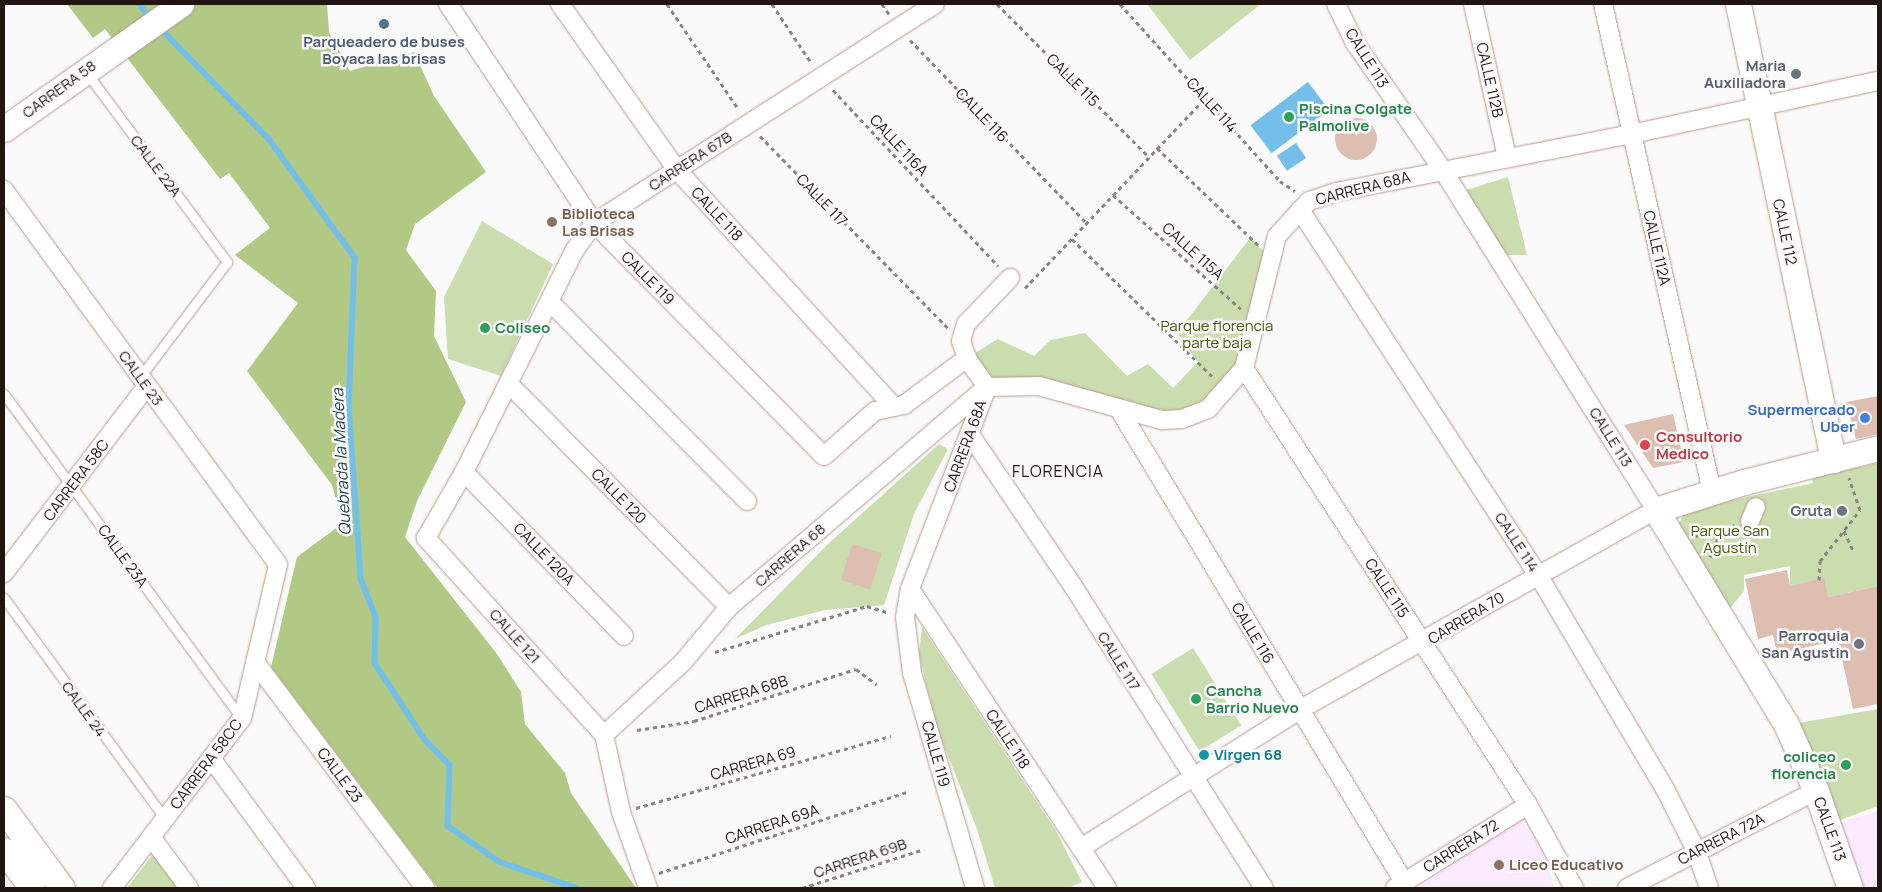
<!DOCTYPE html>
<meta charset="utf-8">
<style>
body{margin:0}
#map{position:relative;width:1882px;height:892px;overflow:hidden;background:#fafafa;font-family:Manrope,sans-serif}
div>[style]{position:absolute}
.education>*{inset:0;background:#fbeafd}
.green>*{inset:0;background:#cbdcae;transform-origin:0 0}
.forest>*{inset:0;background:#b1c984}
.water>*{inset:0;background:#74bfe9;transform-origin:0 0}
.stream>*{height:5.5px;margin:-2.75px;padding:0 2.75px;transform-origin:2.75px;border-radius:2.75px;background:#74bfe9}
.building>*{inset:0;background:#dcbfb0;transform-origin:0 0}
.round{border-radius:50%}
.path>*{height:3px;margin-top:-1.5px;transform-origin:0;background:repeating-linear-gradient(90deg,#8a8482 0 4px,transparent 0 8px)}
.roads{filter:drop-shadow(0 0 1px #b7998d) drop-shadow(0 0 1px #b7998d)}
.lane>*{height:9px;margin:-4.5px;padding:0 4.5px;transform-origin:4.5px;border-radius:4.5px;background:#fff}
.street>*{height:18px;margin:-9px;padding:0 9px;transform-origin:9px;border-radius:9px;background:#fff}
.secondary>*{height:25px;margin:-12.5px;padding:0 12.5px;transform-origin:12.5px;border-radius:12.5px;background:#fff}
.dots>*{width:14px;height:14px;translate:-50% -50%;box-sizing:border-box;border:2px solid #fafafa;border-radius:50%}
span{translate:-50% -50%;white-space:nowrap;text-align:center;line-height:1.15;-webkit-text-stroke:5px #fafafa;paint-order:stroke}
.service-label{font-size:15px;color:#4e5e75;font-weight:700}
.street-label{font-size:15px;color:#201511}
.worship-label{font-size:15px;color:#5b616d;font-weight:700}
.right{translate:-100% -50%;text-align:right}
.leisure-label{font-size:15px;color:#27864d;font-weight:700}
.left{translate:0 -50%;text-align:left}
.education-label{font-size:15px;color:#785e54;font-weight:700}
.park-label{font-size:15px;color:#46590d}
.shop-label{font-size:15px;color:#366cbe;font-weight:700}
.health-label{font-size:15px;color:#be3a42;font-weight:700}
.culture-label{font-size:15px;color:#0d838f;font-weight:700}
.water-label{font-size:16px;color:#1d3f51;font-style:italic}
.neighbourhood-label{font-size:16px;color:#201511;letter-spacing:1px}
.frame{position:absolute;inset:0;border:5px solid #201511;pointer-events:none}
</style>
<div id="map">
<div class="education">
<div style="clip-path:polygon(1878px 811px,1878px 888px,1857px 888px,1838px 823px)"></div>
<div style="clip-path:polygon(1521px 819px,1541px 850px,1555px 888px,1418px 888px)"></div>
</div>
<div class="green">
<div style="clip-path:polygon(1147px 4px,1261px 4px,1190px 60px)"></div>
<div style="clip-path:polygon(1508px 177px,1527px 255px,1499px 255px,1463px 191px)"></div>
<div style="clip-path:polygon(482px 221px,553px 264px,501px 376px,448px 359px,444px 297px)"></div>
<div style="clip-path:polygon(1250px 238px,1270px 257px,1236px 367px,1211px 398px,1177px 413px,987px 387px,967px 358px,998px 339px,1034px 356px,1051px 340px,1085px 333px,1127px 376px,1148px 364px,1173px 388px,1198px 362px,1177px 333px)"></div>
<div style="clip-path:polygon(939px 444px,948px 449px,914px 514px,884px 605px,825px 610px,766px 625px,735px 639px,828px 544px)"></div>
<div style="clip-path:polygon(1878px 463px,1878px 586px,1828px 597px,1818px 580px,1790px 586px,1790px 566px,1744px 575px,1744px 591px,1727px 612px,1678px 525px,1686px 510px,1813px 483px,1812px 478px)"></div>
<div style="clip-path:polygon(922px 627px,1056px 831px,1082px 882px,1069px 888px,995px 888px,977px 829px,936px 726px,919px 654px)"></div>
<div style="left:1193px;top:648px;width:91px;height:49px;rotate:58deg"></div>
<div style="clip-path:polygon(1878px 709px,1878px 806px,1840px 820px,1793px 724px)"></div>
<div style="clip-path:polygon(154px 853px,179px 888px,127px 888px)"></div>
</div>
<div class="forest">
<div style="clip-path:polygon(67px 4px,327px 4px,329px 32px,350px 71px,414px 52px,434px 96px,486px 172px,415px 224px,406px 250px,436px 291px,434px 336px,466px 402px,417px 501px,405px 537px,497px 654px,521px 692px,525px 724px,565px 773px,571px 793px,636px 888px,438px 888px,271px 667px,297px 557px,343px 523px,332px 485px,247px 371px,298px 303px,235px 255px,270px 228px,229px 173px,220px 179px,105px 29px,93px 38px)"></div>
</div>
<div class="water">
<div style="left:1308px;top:82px;width:35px;height:72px;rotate:53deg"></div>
<div style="left:1296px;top:143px;width:18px;height:23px;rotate:56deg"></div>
</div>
<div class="stream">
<div style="left:139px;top:4px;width:19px;rotate:51deg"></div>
<div style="left:159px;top:27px;width:157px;rotate:45.5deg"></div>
<div style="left:269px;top:139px;width:147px;rotate:54.1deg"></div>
<div style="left:355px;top:258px;width:148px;rotate:92.3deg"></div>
<div style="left:349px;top:406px;width:173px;rotate:86deg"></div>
<div style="left:361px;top:579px;width:41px;rotate:68.5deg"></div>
<div style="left:376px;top:617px;width:46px;rotate:91.2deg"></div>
<div style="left:375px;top:663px;width:92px;rotate:57deg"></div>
<div style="left:425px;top:740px;width:35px;rotate:45deg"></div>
<div style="left:450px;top:765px;width:61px;rotate:91.9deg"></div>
<div style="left:448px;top:826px;width:63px;rotate:34.7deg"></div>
<div style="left:500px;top:862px;width:81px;rotate:18.7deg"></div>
</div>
<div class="building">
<div class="round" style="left:1335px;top:118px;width:42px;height:42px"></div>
<div style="clip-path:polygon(1878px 396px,1878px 434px,1856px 439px,1846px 402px)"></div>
<div style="clip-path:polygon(1673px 414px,1684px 462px,1653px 468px,1624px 425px)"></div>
<div style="left:852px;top:544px;width:31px;height:38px;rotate:17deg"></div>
<div style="clip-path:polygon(1787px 570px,1790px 586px,1824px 578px,1828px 597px,1878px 586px,1878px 704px,1853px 709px,1838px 640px,1777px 654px,1773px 635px,1758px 639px,1745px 579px)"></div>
</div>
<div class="path">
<div style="left:667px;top:4px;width:128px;rotate:55.8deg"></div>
<div style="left:772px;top:4px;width:72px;rotate:56.3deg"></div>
<div style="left:882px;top:4px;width:12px;rotate:55deg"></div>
<div style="left:997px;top:4px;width:216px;rotate:45.2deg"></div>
<div style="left:1120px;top:4px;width:239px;rotate:47.9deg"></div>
<div style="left:1280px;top:181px;width:18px;rotate:34deg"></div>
<div style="left:910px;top:40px;width:255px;rotate:46deg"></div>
<div style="left:833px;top:90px;width:241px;rotate:46.8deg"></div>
<div style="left:760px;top:136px;width:269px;rotate:45.6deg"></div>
<div style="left:1157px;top:148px;width:140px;rotate:43.8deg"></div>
<div style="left:1113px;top:195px;width:171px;rotate:41.7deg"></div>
<div style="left:1072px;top:239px;width:199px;rotate:44.4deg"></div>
<div style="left:1025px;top:288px;width:262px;rotate:-46.5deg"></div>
<div style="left:1844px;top:531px;width:23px;rotate:65deg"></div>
<div style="left:1695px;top:536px;width:41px;rotate:-15.4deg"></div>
<div style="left:1710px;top:557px;width:30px;rotate:-67deg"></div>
<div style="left:1819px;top:580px;width:19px;rotate:-87deg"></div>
<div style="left:1820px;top:561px;width:65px;rotate:-51.9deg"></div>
<div style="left:1860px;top:510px;width:34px;rotate:-109deg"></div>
<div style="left:715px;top:652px;width:159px;rotate:-16.8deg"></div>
<div style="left:867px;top:606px;width:24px;rotate:17deg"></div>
<div style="left:637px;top:730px;width:58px;rotate:-9deg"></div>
<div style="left:694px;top:721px;width:170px;rotate:-17.8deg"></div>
<div style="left:856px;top:669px;width:26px;rotate:37deg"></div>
<div style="left:636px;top:808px;width:265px;rotate:-15.8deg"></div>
<div style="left:659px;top:873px;width:261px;rotate:-18.1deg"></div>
<div style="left:802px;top:888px;width:128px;rotate:-17.7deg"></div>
</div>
<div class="roads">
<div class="lane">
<div style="left:86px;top:72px;width:237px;rotate:53.4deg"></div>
<div style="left:227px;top:262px;width:144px;rotate:127.1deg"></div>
<div style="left:4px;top:394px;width:401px;rotate:53.8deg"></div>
<div style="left:4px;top:598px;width:273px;rotate:53.9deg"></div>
</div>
<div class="street">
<div style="left:448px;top:4px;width:263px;rotate:56.3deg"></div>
<div style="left:594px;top:223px;width:327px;rotate:45.4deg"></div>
<div style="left:824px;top:456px;width:68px;rotate:-41.4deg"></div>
<div style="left:875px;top:411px;width:30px;rotate:-12deg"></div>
<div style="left:904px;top:405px;width:79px;rotate:-36.7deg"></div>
<div style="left:560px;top:4px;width:203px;rotate:54.8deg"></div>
<div style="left:677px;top:170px;width:321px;rotate:47.5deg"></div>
<div style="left:1473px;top:4px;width:157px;rotate:77.5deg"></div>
<div style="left:1603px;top:4px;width:499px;rotate:77.4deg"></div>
<div style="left:4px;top:190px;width:464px;rotate:53.8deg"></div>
<div style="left:278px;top:565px;width:157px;rotate:103.2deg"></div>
<div style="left:242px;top:718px;width:214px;rotate:127.4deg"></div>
<div style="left:1300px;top:210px;width:436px;rotate:56.9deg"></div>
<div style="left:1538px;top:575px;width:249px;rotate:59.3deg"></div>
<div style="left:1665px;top:789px;width:68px;rotate:63.1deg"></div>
<div style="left:1696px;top:850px;width:40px;rotate:71.1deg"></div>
<div style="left:550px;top:302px;width:280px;rotate:45.3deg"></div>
<div style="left:1244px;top:368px;width:521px;rotate:56.98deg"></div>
<div style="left:1528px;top:805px;width:95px;rotate:61deg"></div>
<div style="left:509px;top:384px;width:313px;rotate:45.4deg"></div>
<div style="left:987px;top:387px;width:52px;rotate:-1.1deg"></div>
<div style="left:1039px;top:386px;width:128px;rotate:15.5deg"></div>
<div style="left:1162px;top:420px;width:20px;rotate:-3deg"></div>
<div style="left:1182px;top:419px;width:28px;rotate:-21deg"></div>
<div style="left:1208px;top:409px;width:55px;rotate:-48.7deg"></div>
<div style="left:1244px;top:368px;width:136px;rotate:-76deg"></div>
<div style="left:1277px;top:236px;width:47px;rotate:-47.6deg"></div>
<div style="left:1309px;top:201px;width:28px;rotate:-18deg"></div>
<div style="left:1336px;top:192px;width:302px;rotate:-11.1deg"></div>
<div style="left:1632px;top:134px;width:252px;rotate:-12.2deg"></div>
<div style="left:987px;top:387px;width:35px;rotate:-125deg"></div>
<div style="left:967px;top:358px;width:18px;rotate:-109deg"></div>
<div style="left:961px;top:341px;width:18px;rotate:-74deg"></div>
<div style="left:966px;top:324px;width:64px;rotate:-46.3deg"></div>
<div style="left:1119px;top:409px;width:552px;rotate:58.93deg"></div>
<div style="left:971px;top:436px;width:181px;rotate:55.8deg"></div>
<div style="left:1073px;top:586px;width:357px;rotate:57.7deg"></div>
<div style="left:464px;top:472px;width:229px;rotate:45.7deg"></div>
<div style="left:1750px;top:521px;width:15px;rotate:-67deg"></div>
<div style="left:4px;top:573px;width:235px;rotate:-52.6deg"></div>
<div style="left:910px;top:589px;width:358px;rotate:56.6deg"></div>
<div style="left:255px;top:662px;width:283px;rotate:53deg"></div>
<div style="left:604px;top:735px;width:108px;rotate:-42.7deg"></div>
<div style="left:683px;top:662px;width:72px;rotate:-50.1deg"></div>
<div style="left:729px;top:607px;width:339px;rotate:-40.5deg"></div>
<div style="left:211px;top:758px;width:161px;rotate:53.8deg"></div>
<div style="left:151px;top:837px;width:64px;rotate:53.3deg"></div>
<div style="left:1081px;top:848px;width:258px;rotate:-32.3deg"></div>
<div style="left:1299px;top:710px;width:409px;rotate:-29.3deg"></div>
<div style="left:1656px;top:510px;width:403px;rotate:-122.1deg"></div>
<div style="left:1442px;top:169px;width:153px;rotate:-124.6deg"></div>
<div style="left:1355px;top:43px;width:43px;rotate:-116deg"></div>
<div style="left:648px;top:888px;width:81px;rotate:-109.6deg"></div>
<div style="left:621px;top:812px;width:79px;rotate:-102.4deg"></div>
<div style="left:604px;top:735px;width:266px;rotate:-132.1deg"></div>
<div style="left:426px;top:538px;width:76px;rotate:-60.1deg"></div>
<div style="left:464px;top:472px;width:247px;rotate:-63.5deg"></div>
<div style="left:574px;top:251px;width:34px;rotate:-54deg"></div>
<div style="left:594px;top:223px;width:405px;rotate:-32.7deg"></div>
<div style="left:975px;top:888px;width:224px;rotate:-106.3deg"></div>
<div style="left:912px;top:673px;width:56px;rotate:-97.1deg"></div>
<div style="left:905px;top:617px;width:28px;rotate:-80deg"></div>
<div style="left:910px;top:589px;width:216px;rotate:-69.1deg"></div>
<div style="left:1395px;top:888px;width:157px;rotate:-32deg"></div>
<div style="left:1627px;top:888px;width:212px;rotate:-27.2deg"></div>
</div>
<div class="secondary">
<div style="left:1738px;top:4px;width:466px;rotate:78.2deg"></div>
<div style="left:4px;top:129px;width:217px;rotate:-35.2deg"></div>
<div style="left:4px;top:809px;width:98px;rotate:53.7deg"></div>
<div style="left:4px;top:850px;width:47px;rotate:53.6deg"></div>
<div style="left:1850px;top:888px;width:103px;rotate:-109.3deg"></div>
<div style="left:1816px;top:791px;width:73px;rotate:-114.1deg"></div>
<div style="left:1786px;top:724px;width:250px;rotate:-121.3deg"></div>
<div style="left:1656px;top:510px;width:92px;rotate:-17.7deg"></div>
<div style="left:1744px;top:482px;width:138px;rotate:-14.2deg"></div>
</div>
</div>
<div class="dots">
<div style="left:384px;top:24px;background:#5c6f8a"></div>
<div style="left:1796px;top:74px;background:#6b7280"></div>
<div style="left:1289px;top:117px;background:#2e9e5b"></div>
<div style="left:552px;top:222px;background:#8d6e63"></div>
<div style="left:485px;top:328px;background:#2e9e5b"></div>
<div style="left:1865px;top:418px;background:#3f7fe0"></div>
<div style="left:1645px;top:445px;background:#e0444e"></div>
<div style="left:1842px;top:511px;background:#6b7280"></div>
<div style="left:1859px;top:644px;background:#6b7280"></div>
<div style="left:1196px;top:699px;background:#2e9e5b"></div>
<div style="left:1204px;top:755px;background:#0f9aa8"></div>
<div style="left:1846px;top:765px;background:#2e9e5b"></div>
<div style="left:1499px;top:865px;background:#8d6e63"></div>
</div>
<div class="service-label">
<span style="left:384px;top:50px">Parqueadero de buses<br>Boyaca las brisas</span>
</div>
<div class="street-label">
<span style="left:1367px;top:58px;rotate:58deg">CALLE 113</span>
<span style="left:1073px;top:80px;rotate:45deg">CALLE 115</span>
<span style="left:1490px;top:80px;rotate:77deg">CALLE 112B</span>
<span style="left:59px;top:89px;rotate:-36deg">CARRERA 58</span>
<span style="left:1212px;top:105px;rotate:48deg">CALLE 114</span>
<span style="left:982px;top:115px;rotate:46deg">CALLE 116</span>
<span style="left:899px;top:145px;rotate:47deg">CALLE 116A</span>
<span style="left:690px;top:161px;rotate:-33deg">CARRERA 67B</span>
<span style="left:156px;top:166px;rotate:53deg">CALLE 22A</span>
<span style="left:1363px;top:188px;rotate:-14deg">CARRERA 68A</span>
<span style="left:822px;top:200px;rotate:46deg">CALLE 117</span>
<span style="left:717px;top:214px;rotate:47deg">CALLE 118</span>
<span style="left:1785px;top:232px;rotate:78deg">CALLE 112</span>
<span style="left:1657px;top:248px;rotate:77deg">CALLE 112A</span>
<span style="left:1193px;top:251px;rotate:42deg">CALLE 115A</span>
<span style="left:648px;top:278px;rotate:45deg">CALLE 119</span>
<span style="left:141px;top:378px;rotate:54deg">CALLE 23</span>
<span style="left:1611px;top:437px;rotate:58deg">CALLE 113</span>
<span style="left:965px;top:446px;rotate:-70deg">CARRERA 68A</span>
<span style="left:76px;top:480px;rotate:-53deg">CARRERA 58C</span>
<span style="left:619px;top:496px;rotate:45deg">CALLE 120</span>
<span style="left:1517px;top:542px;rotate:57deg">CALLE 114</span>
<span style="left:544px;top:554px;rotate:46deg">CALLE 120A</span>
<span style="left:790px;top:555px;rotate:-41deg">CARRERA 68</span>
<span style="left:123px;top:556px;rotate:54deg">CALLE 23A</span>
<span style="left:1387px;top:588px;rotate:57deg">CALLE 115</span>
<span style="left:1466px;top:618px;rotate:-31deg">CARRERA 70</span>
<span style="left:1253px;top:633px;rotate:59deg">CALLE 116</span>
<span style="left:515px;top:636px;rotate:48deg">CALLE 121</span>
<span style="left:1119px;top:661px;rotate:58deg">CALLE 117</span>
<span style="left:741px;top:694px;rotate:-17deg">CARRERA 68B</span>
<span style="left:84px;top:709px;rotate:54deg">CALLE 24</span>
<span style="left:1008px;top:739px;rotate:57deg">CALLE 118</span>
<span style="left:936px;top:754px;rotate:74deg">CALLE 119</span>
<span style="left:753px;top:763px;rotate:-16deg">CARRERA 69</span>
<span style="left:206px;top:764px;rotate:-53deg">CARRERA 58CC</span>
<span style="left:340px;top:775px;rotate:53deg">CALLE 23</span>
<span style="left:772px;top:824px;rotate:-18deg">CARRERA 69A</span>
<span style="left:1830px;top:829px;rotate:70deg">CALLE 113</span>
<span style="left:1721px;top:839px;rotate:-27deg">CARRERA 72A</span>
<span style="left:1461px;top:846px;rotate:-32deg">CARRERA 72</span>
<span style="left:860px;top:858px;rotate:-18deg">CARRERA 69B</span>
</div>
<div class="worship-label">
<span class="right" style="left:1786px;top:74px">Maria<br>Auxiliadora</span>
<span class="right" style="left:1832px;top:511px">Gruta</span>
<span class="right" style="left:1849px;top:644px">Parroquia<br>San Agustin</span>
</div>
<div class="leisure-label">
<span class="left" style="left:1299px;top:117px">Piscina Colgate<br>Palmolive</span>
<span class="left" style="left:495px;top:328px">Coliseo</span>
<span class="left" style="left:1206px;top:699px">Cancha<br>Barrio Nuevo</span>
<span class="right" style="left:1836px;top:765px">coliceo<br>florencia</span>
</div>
<div class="education-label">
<span class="left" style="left:562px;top:222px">Biblioteca<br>Las Brisas</span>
<span class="left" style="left:1509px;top:865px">Liceo Educativo</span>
</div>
<div class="park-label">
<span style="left:1217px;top:334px">Parque florencia<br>parte baja</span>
<span style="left:1730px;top:539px">Parque San<br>Agustín</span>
</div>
<div class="shop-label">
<span class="right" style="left:1855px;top:418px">Supermercado<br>Uber</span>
</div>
<div class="health-label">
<span class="left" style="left:1656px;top:445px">Consultorio<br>Medico</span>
</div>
<div class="culture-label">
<span class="left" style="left:1214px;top:755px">Virgen 68</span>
</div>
<div class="water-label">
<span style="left:341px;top:462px;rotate:-93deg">Quebrada la Madera</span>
</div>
<div class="neighbourhood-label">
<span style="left:1058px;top:471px">FLORENCIA</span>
</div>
<div class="frame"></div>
</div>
